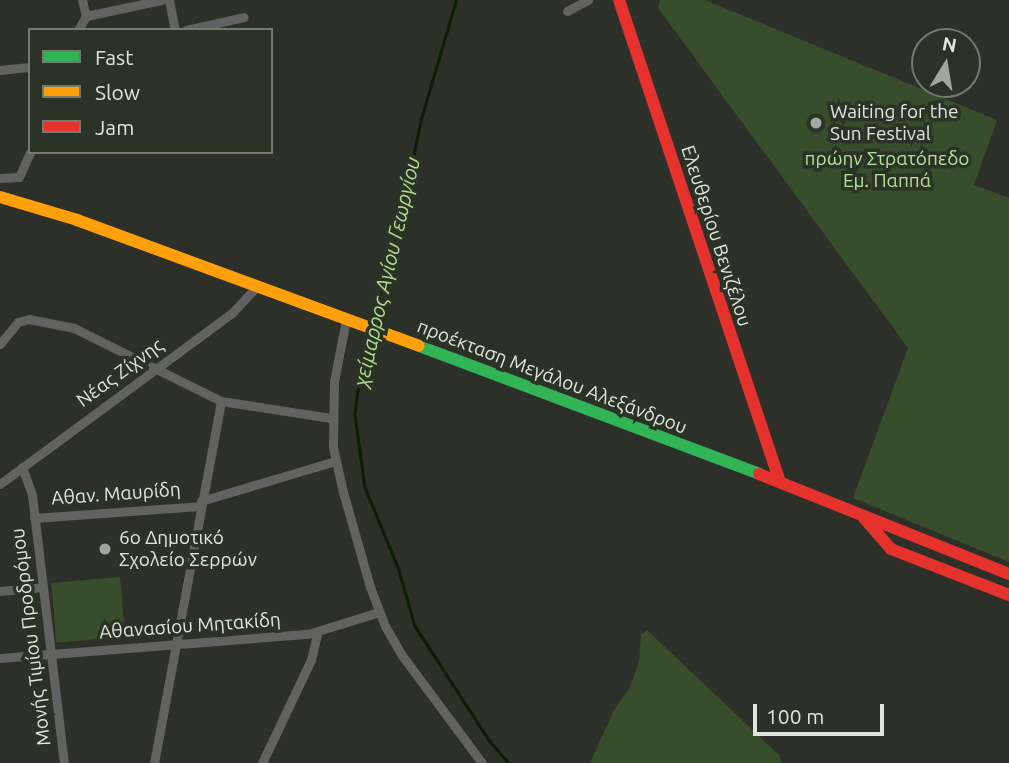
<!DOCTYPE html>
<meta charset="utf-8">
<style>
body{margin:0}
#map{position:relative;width:1009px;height:763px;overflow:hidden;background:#2c3029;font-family:Ubuntu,sans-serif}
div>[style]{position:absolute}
.green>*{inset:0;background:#384d2b;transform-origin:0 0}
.stream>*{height:2.5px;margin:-1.25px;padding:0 1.25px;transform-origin:1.25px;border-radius:1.25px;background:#0b1d04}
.street>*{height:9px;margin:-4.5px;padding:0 4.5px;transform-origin:4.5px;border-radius:4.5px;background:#626360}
.fast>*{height:12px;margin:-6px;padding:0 6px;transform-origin:6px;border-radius:6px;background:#30b455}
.slow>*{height:12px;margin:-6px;padding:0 6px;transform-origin:6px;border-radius:6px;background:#ff9f0a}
.jam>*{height:12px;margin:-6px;padding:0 6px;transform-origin:6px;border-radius:6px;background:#e5322d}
.dots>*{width:19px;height:19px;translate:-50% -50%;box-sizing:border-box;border:4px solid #2b3326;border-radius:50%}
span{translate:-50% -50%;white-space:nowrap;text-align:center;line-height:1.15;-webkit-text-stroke:7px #2b3326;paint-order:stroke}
.poi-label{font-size:19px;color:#e0e6dd}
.left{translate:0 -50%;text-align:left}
.park-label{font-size:19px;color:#b3e196}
.street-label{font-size:19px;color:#e0e6dd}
.water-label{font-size:21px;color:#addb90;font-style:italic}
.legend{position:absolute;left:28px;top:28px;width:245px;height:126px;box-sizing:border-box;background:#2b3326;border:2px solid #737b6f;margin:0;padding:9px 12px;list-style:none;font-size:21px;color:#e0e6dd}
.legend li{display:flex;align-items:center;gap:14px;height:35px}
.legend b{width:35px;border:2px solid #737b6f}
.north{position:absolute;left:911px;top:28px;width:70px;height:70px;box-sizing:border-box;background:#2b3326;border:2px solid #737b6f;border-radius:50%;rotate:11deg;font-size:19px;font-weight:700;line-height:28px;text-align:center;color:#e0e6dd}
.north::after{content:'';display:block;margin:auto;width:24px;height:32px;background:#a1a69e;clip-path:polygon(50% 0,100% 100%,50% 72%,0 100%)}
.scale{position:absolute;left:753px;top:704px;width:131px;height:32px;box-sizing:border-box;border:4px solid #e0e6dd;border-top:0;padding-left:9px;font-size:21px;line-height:24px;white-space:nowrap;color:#e0e6dd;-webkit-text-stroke:5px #2b3326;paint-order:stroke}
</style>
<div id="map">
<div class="green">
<div style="clip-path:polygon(660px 0,705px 0,997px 120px,974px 185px,1009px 198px,1009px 562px,853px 498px,908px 348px,658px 8px)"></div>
<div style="left:120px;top:577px;width:60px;height:69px;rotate:85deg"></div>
<div style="clip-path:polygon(647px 630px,779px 755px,782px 763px,590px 763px,614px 710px,630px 687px,639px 662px,641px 635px)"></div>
</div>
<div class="stream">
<div style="left:371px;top:325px;width:64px;rotate:-72.7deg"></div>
<div style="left:390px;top:264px;width:148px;rotate:-77.9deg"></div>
<div style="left:421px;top:119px;width:124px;rotate:-73.6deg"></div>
<div style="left:369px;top:331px;width:27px;rotate:105deg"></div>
<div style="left:362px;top:357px;width:58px;rotate:96.9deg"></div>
<div style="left:355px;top:415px;width:73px;rotate:82.1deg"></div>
<div style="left:365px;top:487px;width:90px;rotate:67.7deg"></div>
<div style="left:399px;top:570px;width:58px;rotate:74.1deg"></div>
<div style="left:415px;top:626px;width:136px;rotate:57deg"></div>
<div style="left:489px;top:740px;width:30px;rotate:49deg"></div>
</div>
<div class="street">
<div style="left:169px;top:0;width:31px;rotate:79deg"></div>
<div style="left:567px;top:11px;width:24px;rotate:-28deg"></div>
<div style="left:86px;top:16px;width:77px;rotate:-12deg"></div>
<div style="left:78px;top:30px;width:16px;rotate:-60deg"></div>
<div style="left:86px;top:16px;width:16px;rotate:-104deg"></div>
<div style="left:186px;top:30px;width:59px;rotate:-12.6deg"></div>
<div style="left:0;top:70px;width:30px;rotate:-6deg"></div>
<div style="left:0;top:178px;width:19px;rotate:-3deg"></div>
<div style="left:19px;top:177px;width:27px;rotate:-66deg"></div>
<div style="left:346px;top:320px;width:62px;rotate:101.1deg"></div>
<div style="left:334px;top:381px;width:66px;rotate:90.9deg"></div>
<div style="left:333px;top:447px;width:46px;rotate:77.5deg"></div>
<div style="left:343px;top:492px;width:99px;rotate:74.1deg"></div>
<div style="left:370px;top:587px;width:42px;rotate:69deg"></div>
<div style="left:385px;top:626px;width:32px;rotate:60deg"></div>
<div style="left:401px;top:654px;width:136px;rotate:53.4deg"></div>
<div style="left:0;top:344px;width:28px;rotate:-51deg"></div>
<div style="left:18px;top:322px;width:11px;rotate:-15deg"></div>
<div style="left:29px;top:319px;width:46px;rotate:11.3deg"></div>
<div style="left:74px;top:328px;width:164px;rotate:26.4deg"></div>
<div style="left:221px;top:401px;width:111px;rotate:8.8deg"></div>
<div style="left:22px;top:467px;width:30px;rotate:70deg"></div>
<div style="left:32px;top:495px;width:270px;rotate:83.2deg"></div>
<div style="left:0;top:484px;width:287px;rotate:-36.4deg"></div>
<div style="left:231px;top:314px;width:38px;rotate:-47deg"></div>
<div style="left:201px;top:501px;width:140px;rotate:-16.6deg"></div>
<div style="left:34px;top:518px;width:166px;rotate:-4.1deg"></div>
<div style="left:0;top:591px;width:43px;rotate:-5.3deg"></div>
<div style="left:0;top:658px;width:309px;rotate:-4.5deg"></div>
<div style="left:308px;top:634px;width:74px;rotate:-17.2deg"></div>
<div style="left:154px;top:763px;width:368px;rotate:-79.5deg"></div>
<div style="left:262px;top:763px;width:114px;rotate:-64.6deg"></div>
<div style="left:311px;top:660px;width:28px;rotate:-77deg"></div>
</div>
<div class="fast">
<div style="left:419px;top:346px;width:363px;rotate:20.6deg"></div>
</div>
<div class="slow">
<div style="left:0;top:197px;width:80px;rotate:16.6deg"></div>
<div style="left:77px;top:220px;width:364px;rotate:20.2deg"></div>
</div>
<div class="jam">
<div style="left:619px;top:0;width:508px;rotate:71.53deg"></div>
<div style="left:759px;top:474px;width:269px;rotate:21.8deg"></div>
<div style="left:864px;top:518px;width:41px;rotate:48.9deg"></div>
<div style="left:891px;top:549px;width:127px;rotate:21.3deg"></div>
</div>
<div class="dots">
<div style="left:816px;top:123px;background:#a1a69e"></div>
<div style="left:105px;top:549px;background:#a1a69e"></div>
</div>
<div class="poi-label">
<span class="left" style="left:830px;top:123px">Waiting for the<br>Sun Festival</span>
<span class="left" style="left:119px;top:549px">6ο Δημοτικό<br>Σχολείο Σερρών</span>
</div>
<div class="park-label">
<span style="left:887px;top:170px">πρώην Στρατόπεδο<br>Εμ. Παππά</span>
</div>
<div class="street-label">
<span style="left:716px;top:236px;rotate:72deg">Ελευθερίου Βενιζέλου</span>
<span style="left:120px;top:373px;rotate:-36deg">Νέας Ζίχνης</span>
<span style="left:552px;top:377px;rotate:21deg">προέκταση Μεγάλου Αλεξάνδρου</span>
<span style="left:116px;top:494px;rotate:-4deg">Αθαν. Μαυρίδη</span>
<span style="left:190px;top:626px;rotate:-4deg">Αθανασίου Μητακίδη</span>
<span style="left:31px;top:637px;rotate:-97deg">Μονής Τιμίου Προδρόμου</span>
</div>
<div class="water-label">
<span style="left:386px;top:272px;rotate:-77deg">χείμαρρος Αγίου Γεωργίου</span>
</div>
<ul class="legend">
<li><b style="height:9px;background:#30b455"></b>Fast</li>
<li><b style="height:9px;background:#ff9f0a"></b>Slow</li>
<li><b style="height:9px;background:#e5322d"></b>Jam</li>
</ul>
<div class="north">N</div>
<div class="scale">100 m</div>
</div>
